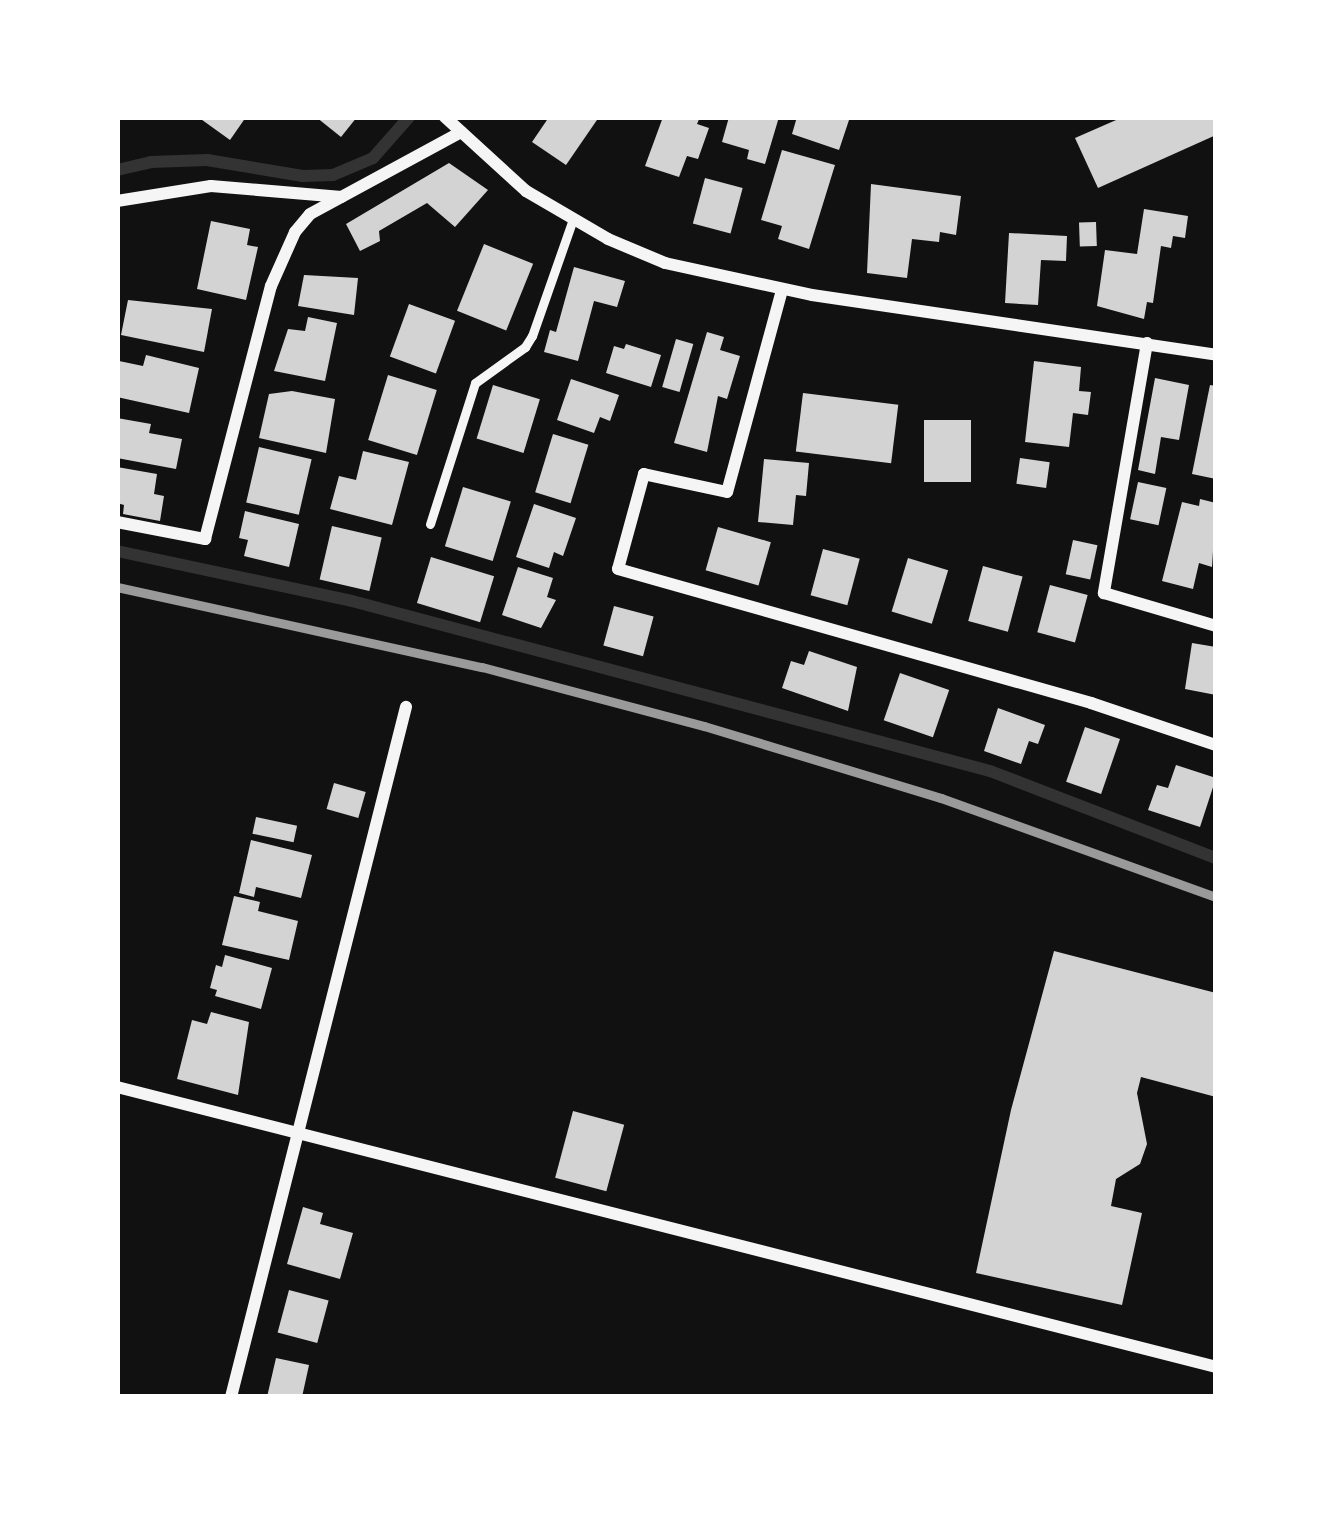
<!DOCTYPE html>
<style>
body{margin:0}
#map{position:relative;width:1333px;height:1514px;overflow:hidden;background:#111;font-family:"Open Sans",sans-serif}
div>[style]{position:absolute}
.stream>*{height:12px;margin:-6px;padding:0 6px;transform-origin:6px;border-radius:6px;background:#333}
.building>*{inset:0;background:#d3d3d3;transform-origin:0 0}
.service>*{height:9px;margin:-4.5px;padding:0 4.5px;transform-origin:4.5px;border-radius:4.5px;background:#f5f5f5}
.minor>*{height:12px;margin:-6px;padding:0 6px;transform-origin:6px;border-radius:6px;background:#f5f5f5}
.rail>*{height:9px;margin:-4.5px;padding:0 4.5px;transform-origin:4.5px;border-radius:4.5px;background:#9a9a9a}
span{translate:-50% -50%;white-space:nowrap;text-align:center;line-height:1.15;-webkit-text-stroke:9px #fff;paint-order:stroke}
.frame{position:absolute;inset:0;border:120px solid #fff;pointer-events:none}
</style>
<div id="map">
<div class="stream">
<div style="left:117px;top:170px;width:35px;rotate:-13deg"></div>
<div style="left:151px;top:162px;width:56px;rotate:-2deg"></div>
<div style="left:207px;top:160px;width:97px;rotate:9.5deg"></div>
<div style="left:303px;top:176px;width:30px;rotate:-2deg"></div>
<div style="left:333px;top:175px;width:43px;rotate:-23deg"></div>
<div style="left:373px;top:158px;width:55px;rotate:-48.7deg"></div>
<div style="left:117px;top:551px;width:240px;rotate:12deg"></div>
<div style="left:352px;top:601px;width:660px;rotate:14.92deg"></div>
<div style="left:990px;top:771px;width:242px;rotate:21.1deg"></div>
</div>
<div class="building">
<div style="clip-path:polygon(198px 117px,246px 117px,230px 140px)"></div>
<div style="clip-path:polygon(316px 117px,357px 117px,341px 137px)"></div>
<div style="clip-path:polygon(549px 117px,599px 117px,566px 165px,532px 142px)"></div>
<div style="clip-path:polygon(663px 117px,700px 117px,697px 124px,709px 128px,698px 159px,687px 156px,679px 177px,645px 166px)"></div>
<div style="clip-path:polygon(729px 117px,779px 117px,765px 164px,747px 159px,749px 150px,722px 142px)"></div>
<div style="clip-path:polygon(797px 117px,850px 117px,839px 150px,792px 134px)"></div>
<div style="clip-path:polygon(1123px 117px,1216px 117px,1216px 135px,1098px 188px,1075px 138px)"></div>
<div style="clip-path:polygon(782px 150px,835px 165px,809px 249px,778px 239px,782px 226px,761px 220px)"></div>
<div style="clip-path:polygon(449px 163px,488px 190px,455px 227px,427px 203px,379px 231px,380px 241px,360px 251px,346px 224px)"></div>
<div style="left:705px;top:178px;width:39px;height:47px;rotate:15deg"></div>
<div style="clip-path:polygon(871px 184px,961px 196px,956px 235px,940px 232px,939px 242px,912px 239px,907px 278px,867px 273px)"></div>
<div style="clip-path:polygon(1144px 209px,1188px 216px,1185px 238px,1173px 236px,1171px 248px,1161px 246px,1153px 303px,1147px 302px,1144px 319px,1097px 306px,1105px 250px,1137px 254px)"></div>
<div style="clip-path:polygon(211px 221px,250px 229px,247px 245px,258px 247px,246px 300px,197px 289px)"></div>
<div style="left:1096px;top:222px;width:24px;height:17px;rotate:88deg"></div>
<div style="clip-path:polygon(1009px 233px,1067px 236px,1066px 261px,1041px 260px,1038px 305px,1005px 303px)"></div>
<div style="left:484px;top:244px;width:53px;height:72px;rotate:22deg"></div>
<div style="clip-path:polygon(574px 267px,625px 281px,617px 307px,594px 301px,578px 361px,544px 352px,550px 330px,556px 332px)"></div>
<div style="clip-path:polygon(304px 275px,358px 278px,354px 315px,298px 306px)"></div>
<div style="clip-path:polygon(128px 300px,212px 309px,204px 352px,121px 335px)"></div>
<div style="left:409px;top:304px;width:49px;height:56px;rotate:20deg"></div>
<div style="clip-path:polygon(308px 317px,337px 323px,325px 381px,274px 371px,288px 329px,305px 331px)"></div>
<div style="clip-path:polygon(707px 332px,724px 337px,720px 350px,740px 356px,727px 399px,718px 396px,707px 452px,674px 443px)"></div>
<div style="left:676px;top:339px;width:18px;height:50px;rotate:16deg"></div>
<div style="clip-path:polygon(626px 344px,661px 355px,651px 387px,606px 373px,614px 346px,624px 349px)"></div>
<div style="clip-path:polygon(146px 355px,199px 368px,189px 413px,117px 397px,119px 361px,143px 366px)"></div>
<div style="clip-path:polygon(1034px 361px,1081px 367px,1079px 391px,1091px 392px,1088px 415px,1073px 413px,1069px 447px,1025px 442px)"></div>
<div style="left:388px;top:375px;width:51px;height:68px;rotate:17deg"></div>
<div style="clip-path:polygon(1155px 378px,1189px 385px,1179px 440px,1161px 437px,1155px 474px,1138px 470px)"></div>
<div style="clip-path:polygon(571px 379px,619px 395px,610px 421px,600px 417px,594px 433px,557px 420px)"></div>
<div style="left:493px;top:385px;width:49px;height:56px;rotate:17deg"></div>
<div style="clip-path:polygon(1210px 385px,1216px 386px,1216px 479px,1192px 474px)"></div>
<div style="clip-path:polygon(292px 391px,335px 399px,326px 453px,259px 438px,269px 394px)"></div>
<div style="left:803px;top:393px;width:96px;height:59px;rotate:7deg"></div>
<div style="clip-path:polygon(117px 418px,151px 424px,149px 433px,182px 439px,176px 469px,117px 458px)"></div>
<div style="left:924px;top:420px;width:47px;height:62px"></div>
<div style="left:553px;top:434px;width:37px;height:61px;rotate:17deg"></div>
<div style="left:259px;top:447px;width:54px;height:57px;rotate:13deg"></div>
<div style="clip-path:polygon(363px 451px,409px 462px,392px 525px,330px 509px,339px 476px,356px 480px)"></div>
<div style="left:1020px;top:458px;width:30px;height:26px;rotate:8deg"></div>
<div style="clip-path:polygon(764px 459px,809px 463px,806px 496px,796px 495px,793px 525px,758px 522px)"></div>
<div style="clip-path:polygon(117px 467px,157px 474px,154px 494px,164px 496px,160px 521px,123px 514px,124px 505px,117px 503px)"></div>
<div style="left:1138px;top:482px;width:29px;height:38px;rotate:12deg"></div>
<div style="left:463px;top:487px;width:50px;height:62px;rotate:17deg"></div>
<div style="clip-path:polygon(1200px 499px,1216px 503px,1212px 567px,1199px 563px,1193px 589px,1162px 581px,1182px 502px,1199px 506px)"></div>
<div style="clip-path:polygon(534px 504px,576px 518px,563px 556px,554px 552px,549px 568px,516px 557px)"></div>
<div style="clip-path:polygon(245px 511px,299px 524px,289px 567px,244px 556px,248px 540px,239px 538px)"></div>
<div style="left:332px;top:526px;width:51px;height:55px;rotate:13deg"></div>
<div style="left:718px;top:527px;width:55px;height:45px;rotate:16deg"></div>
<div style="left:1073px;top:540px;width:25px;height:35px;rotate:12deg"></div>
<div style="left:823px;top:549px;width:38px;height:48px;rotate:15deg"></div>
<div style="left:431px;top:557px;width:66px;height:48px;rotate:17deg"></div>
<div style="left:908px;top:558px;width:42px;height:56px;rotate:17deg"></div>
<div style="left:983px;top:566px;width:41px;height:57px;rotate:15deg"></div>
<div style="clip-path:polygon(518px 567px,553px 578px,547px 597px,556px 600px,541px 628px,502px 615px)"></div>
<div style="left:1050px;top:585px;width:39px;height:49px;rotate:15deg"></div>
<div style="left:614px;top:606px;width:41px;height:41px;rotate:15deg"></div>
<div style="clip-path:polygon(1192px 643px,1216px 647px,1216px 695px,1185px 689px)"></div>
<div style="clip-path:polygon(809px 651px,857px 667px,848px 711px,782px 688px,791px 661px,804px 665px)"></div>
<div style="left:900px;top:673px;width:52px;height:50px;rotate:19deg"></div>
<div style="clip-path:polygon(998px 708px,1045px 725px,1038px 744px,1029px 741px,1021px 764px,984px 751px)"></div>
<div style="left:1085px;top:727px;width:37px;height:58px;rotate:19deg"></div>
<div style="clip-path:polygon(1176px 765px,1216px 778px,1200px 827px,1148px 810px,1157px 785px,1168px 788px)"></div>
<div style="left:334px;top:783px;width:33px;height:27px;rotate:16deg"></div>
<div style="left:256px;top:817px;width:42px;height:17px;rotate:12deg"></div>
<div style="clip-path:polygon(251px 840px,312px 855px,301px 898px,256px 887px,254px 897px,239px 893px)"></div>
<div style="clip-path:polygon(234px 896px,260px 902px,258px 911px,298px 921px,289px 960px,222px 945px)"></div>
<div style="clip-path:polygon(1054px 951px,1216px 993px,1216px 1097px,1141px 1077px,1137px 1093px,1147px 1144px,1140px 1164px,1116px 1179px,1111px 1206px,1142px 1213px,1122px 1305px,976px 1273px,1011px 1110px)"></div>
<div style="clip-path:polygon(225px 955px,272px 968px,261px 1009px,215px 996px,217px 990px,210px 988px,216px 965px,222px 967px)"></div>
<div style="clip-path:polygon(211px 1012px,249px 1022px,238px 1095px,177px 1079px,192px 1020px,207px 1024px)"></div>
<div style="left:573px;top:1111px;width:53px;height:69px;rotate:15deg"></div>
<div style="clip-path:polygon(303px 1207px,323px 1213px,320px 1224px,353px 1233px,340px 1279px,287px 1264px)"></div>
<div style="left:289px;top:1290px;width:41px;height:44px;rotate:15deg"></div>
<div style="clip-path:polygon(276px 1358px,309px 1365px,302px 1397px,267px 1397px)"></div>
</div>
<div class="service">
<div style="left:430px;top:524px;width:148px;rotate:-72.3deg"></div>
<div style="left:475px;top:383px;width:62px;rotate:-35.8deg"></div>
<div style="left:525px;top:347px;width:13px;rotate:-58deg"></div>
<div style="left:532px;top:336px;width:124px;rotate:-70.7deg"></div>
</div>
<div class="minor">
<div style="left:445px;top:117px;width:110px;rotate:42.4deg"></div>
<div style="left:526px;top:191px;width:95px;rotate:30.3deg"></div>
<div style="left:608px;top:239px;width:62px;rotate:22.8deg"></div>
<div style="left:665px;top:263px;width:150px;rotate:12.3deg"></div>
<div style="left:812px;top:295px;width:408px;rotate:8.4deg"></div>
<div style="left:117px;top:201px;width:95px;rotate:-9.1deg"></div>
<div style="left:211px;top:186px;width:131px;rotate:4.8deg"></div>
<div style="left:782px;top:290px;width:209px;rotate:105.2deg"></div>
<div style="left:727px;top:492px;width:85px;rotate:-167.8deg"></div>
<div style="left:644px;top:474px;width:98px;rotate:105.3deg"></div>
<div style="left:618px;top:569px;width:492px;rotate:15.8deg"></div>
<div style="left:1091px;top:703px;width:132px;rotate:18.6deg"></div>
<div style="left:1147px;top:343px;width:254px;rotate:99.8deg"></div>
<div style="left:1104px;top:593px;width:117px;rotate:16.4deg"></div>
<div style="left:117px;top:522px;width:90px;rotate:10.9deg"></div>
<div style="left:205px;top:539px;width:261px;rotate:-75.4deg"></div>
<div style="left:271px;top:286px;width:59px;rotate:-66deg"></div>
<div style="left:295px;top:232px;width:23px;rotate:-50deg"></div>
<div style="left:310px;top:214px;width:172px;rotate:-28.5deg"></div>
<div style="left:117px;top:1087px;width:1134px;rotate:14.29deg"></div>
<div style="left:231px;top:1397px;width:712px;rotate:-75.77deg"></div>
</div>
<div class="rail">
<div style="left:117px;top:587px;width:374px;rotate:12.4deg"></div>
<div style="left:482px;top:667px;width:230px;rotate:14.9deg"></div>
<div style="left:704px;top:726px;width:248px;rotate:16.9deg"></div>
<div style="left:941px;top:798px;width:292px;rotate:19.8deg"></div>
</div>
<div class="frame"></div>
</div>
